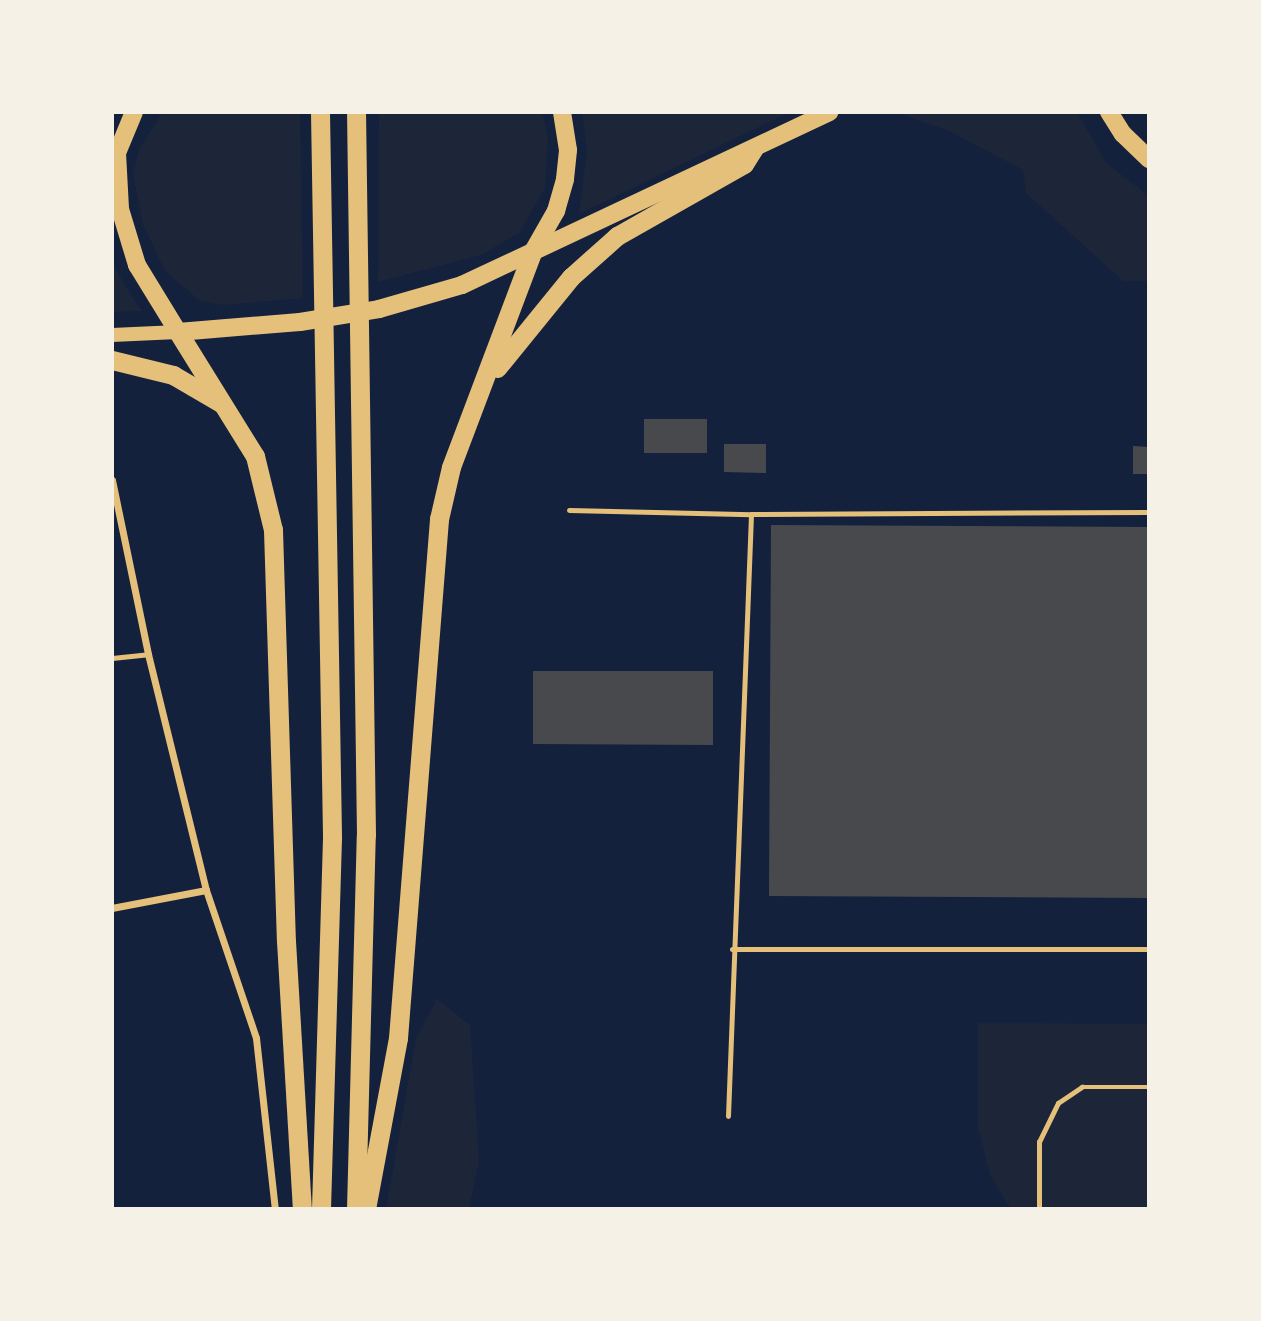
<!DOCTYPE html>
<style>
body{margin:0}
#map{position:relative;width:1261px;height:1321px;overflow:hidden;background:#14213d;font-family:"Exo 2",sans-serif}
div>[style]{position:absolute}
.green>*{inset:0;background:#1d2539}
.building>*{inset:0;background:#48494c}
.path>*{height:4.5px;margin:-2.25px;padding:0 2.25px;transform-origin:2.25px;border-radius:2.25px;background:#e5c07b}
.service>*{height:5px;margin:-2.5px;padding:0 2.5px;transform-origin:2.5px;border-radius:2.5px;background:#e5c07b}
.minor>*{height:7px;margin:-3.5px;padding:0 3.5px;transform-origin:3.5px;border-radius:3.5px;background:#e5c07b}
.secondary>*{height:14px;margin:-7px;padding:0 7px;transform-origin:7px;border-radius:7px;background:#e5c07b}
.primary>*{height:18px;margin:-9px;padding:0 9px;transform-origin:9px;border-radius:9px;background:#e5c07b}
.trunk>*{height:19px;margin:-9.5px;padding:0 9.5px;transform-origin:9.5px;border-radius:9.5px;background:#e5c07b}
span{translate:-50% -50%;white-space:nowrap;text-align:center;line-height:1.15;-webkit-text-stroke:6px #f6f1e7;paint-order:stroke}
.frame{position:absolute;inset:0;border:114px solid #f6f1e7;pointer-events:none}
</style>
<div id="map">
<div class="green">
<i style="clip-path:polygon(163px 112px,300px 112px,303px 298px,223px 305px,200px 301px,165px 271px,143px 224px,133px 174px,139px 149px)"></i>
<i style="clip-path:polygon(379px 112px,542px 112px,548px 136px,545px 188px,519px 233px,481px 255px,378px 282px)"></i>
<i style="clip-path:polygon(582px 112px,790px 112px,579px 214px,587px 149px)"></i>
<i style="clip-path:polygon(893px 112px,1077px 112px,1106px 163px,1149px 196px,1149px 281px,1123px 281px,1026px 193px,1023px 170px,947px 130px)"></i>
<i style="clip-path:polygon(112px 263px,134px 300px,142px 311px,112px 312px)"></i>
<i style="clip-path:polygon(437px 999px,470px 1025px,479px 1160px,469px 1209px,386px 1209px,416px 1039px)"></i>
<i style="clip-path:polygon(978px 1023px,1149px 1024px,1149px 1209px,1011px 1209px,990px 1175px,978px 1128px)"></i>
</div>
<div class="building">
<i style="clip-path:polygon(644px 419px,707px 419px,707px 453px,644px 453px)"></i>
<i style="clip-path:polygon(724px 444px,766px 444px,766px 473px,724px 472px)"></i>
<i style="clip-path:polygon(1133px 446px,1149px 447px,1149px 474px,1133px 474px)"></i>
<i style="clip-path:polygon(771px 525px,1149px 527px,1149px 898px,769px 896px)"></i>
<i style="clip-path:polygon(533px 671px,713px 671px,713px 745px,533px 744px)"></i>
</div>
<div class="path">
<i style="left:1039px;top:1209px;width:67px;rotate:-90deg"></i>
<i style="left:1039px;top:1142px;width:43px;rotate:-64deg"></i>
<i style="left:1058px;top:1103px;width:29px;rotate:-34deg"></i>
<i style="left:1082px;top:1087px;width:67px"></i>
</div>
<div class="service">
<i style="left:569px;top:510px;width:182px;rotate:1.3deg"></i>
<i style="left:751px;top:514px;width:398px;rotate:-0.3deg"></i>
<i style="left:112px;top:658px;width:36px;rotate:-6deg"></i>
<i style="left:732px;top:949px;width:417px"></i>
<i style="left:728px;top:1116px;width:602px;rotate:-87.81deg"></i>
</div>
<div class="minor">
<i style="left:112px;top:480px;width:178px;rotate:78.3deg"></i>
<i style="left:148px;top:654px;width:243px;rotate:76.2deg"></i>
<i style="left:206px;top:890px;width:96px;rotate:169.2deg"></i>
<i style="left:206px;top:890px;width:156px;rotate:71.3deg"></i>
<i style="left:256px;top:1038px;width:172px;rotate:83.7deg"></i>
</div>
<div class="secondary">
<i style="left:112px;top:335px;width:66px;rotate:-2.6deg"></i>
</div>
<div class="primary">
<i style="left:134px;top:112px;width:44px;rotate:112.5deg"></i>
<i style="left:117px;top:153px;width:56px;rotate:86.9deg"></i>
<i style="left:120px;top:209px;width:59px;rotate:73.1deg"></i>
<i style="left:137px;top:265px;width:79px;rotate:58.5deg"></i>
<i style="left:178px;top:332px;width:122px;rotate:-4.7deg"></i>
<i style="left:300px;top:322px;width:80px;rotate:-9.3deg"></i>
<i style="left:379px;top:309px;width:86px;rotate:-16.1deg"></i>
<i style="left:462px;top:285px;width:406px;rotate:-25.2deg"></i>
<i style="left:1109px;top:112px;width:26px;rotate:58deg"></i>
<i style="left:1123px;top:134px;width:36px;rotate:44deg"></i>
<i style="left:531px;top:255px;width:51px;rotate:-60.4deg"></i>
<i style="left:556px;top:211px;width:33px;rotate:-74deg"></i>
<i style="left:565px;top:179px;width:29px;rotate:-84deg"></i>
<i style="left:568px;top:150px;width:38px;rotate:-99deg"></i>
</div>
<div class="trunk">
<i style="left:320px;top:112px;width:726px;rotate:89.05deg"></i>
<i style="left:332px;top:838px;width:371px;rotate:91.7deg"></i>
<i style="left:178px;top:332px;width:146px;rotate:58.2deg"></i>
<i style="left:255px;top:456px;width:76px;rotate:76.3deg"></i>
<i style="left:273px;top:530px;width:411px;rotate:88.2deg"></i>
<i style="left:286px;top:941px;width:268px;rotate:86.6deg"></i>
<i style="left:112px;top:360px;width:63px;rotate:13.8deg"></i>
<i style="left:173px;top:375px;width:56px;rotate:30.3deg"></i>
<i style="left:497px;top:368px;width:117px;rotate:-50.9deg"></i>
<i style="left:571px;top:277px;width:62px;rotate:-41.7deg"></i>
<i style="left:617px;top:236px;width:146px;rotate:-29.6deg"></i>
<i style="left:744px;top:164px;width:19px;rotate:-58deg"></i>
<i style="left:356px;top:1209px;width:374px;rotate:-88.5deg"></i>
<i style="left:366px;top:835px;width:723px;rotate:-90.79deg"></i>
<i style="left:366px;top:1209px;width:174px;rotate:-79.4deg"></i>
<i style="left:398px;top:1038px;width:521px;rotate:-85.48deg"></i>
<i style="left:439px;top:519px;width:53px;rotate:-77deg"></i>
<i style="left:451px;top:467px;width:227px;rotate:-69.3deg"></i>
</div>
<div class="frame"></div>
</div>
